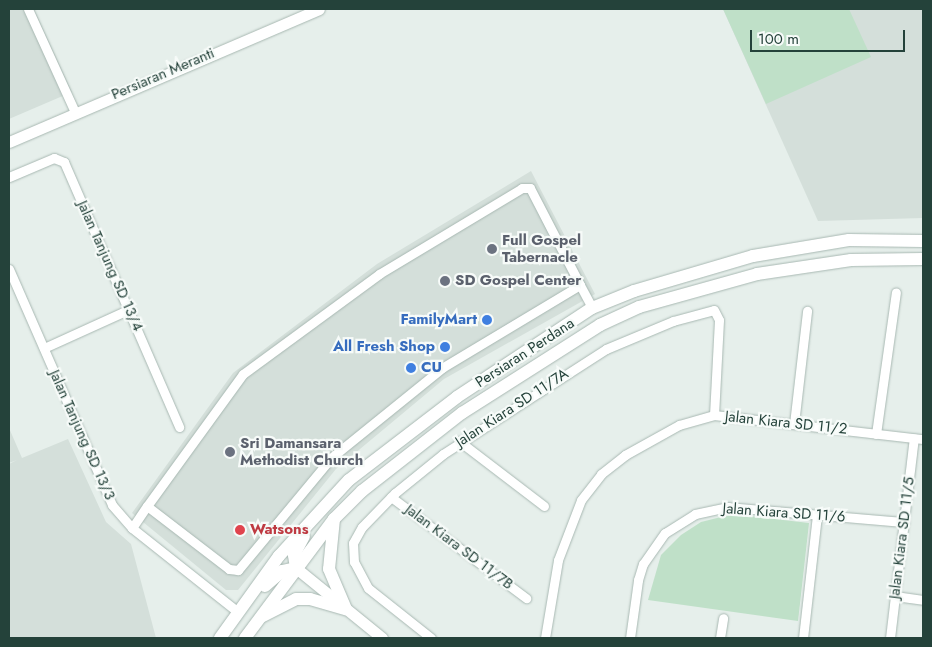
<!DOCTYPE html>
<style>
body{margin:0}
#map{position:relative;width:932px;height:647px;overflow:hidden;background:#e6efeb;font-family:Jost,sans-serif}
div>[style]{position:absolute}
.built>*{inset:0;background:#d4dfda}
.green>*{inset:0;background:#bfe0c8}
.roads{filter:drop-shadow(0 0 1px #a8b8b2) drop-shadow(0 0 1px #a8b8b2)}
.minor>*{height:9px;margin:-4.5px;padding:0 4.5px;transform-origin:4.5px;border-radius:4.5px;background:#fff}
.tertiary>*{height:11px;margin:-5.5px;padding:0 5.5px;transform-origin:5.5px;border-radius:5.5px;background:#fff}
.secondary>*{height:12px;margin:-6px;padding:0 6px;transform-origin:6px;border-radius:6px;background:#fff}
.dots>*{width:14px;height:14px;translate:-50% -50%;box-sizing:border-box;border:2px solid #f7fbf9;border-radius:50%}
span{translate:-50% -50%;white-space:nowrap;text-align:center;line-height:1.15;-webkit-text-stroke:4.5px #f7fbf9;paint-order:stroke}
.street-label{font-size:15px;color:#24423a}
.worship-label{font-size:15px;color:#5b616d;font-weight:700}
.left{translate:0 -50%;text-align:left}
.shop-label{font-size:15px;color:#366cbe;font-weight:700}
.right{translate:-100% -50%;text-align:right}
.health-label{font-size:15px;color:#be3a42;font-weight:700}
.frame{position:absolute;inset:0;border:10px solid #24423a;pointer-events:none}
.scale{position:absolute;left:750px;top:30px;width:155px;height:22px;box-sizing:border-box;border:2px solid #24423a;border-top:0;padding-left:6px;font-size:15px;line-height:18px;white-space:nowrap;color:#24423a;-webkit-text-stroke:4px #f7fbf9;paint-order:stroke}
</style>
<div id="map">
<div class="built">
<i style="clip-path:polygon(9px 9px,34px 9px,72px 92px,9px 119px)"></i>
<i style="clip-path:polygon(723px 9px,923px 9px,923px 218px,818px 221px)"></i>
<i style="clip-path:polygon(531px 171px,595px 294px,444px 379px,336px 469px,238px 590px,226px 590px,132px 513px,233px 373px,377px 264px)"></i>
<i style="clip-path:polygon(9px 428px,22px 458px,68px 439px,106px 522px,131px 544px,156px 638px,9px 638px,9px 464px,17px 460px,9px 463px)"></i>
</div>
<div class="green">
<i style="clip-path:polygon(723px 9px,849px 9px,871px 57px,766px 104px)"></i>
<i style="clip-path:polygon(733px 514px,809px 523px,798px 621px,648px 600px,661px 555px,681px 535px,701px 522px)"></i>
</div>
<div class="roads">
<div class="minor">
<i style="left:28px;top:9px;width:113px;rotate:65.5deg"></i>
<i style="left:9px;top:177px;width:49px;rotate:-22.9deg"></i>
<i style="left:54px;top:158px;width:11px;rotate:22deg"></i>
<i style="left:64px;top:162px;width:289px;rotate:66.5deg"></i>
<i style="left:9px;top:269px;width:257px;rotate:66.4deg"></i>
<i style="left:112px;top:505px;width:30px;rotate:49deg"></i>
<i style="left:132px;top:528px;width:135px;rotate:38.4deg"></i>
<i style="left:580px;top:285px;width:26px;rotate:62deg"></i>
<i style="left:44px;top:348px;width:94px;rotate:-24.4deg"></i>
<i style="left:794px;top:424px;width:114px;rotate:-83.4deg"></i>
<i style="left:876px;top:434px;width:143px;rotate:-82deg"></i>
<i style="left:459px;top:441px;width:107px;rotate:37.4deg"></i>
<i style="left:391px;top:497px;width:169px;rotate:36.8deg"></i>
<i style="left:132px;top:528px;width:27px;rotate:-56deg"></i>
<i style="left:147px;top:506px;width:163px;rotate:-54deg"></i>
<i style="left:243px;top:374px;width:169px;rotate:-36.3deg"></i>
<i style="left:379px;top:274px;width:167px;rotate:-31deg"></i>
<i style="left:522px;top:188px;width:8px"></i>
<i style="left:530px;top:188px;width:109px;rotate:62.7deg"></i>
<i style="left:580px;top:285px;width:161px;rotate:149deg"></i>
<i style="left:442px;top:368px;width:143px;rotate:141deg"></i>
<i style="left:331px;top:458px;width:146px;rotate:129.7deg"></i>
<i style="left:238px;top:570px;width:9px;rotate:-174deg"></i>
<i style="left:229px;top:569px;width:103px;rotate:-142.5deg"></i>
<i style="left:895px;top:596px;width:28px;rotate:8deg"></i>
<i style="left:431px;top:638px;width:80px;rotate:-141.6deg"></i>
<i style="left:368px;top:588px;width:30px;rotate:-118deg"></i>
<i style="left:354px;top:562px;width:19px;rotate:-93deg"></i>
<i style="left:353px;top:543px;width:18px;rotate:-61deg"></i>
<i style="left:362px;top:527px;width:47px;rotate:-45.9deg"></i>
<i style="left:395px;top:493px;width:62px;rotate:-39.1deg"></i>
<i style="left:443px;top:454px;width:194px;rotate:-32.8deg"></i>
<i style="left:606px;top:349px;width:73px;rotate:-22.7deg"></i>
<i style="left:673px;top:321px;width:42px;rotate:-15deg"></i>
<i style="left:714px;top:310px;width:11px;rotate:63deg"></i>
<i style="left:719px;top:320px;width:95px;rotate:93deg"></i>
<i style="left:545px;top:638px;width:79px;rotate:-80.5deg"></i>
<i style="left:558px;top:560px;width:64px;rotate:-69deg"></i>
<i style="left:581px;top:500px;width:33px;rotate:-52deg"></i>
<i style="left:601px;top:474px;width:31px;rotate:-38deg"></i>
<i style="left:625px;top:455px;width:62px;rotate:-29.1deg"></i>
<i style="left:679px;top:425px;width:36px;rotate:-16deg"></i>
<i style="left:714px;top:415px;width:210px;rotate:6.6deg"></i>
<i style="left:630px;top:638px;width:59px;rotate:-82.1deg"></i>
<i style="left:638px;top:580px;width:17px;rotate:-73deg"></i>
<i style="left:643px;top:564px;width:38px;rotate:-55deg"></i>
<i style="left:665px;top:533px;width:36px;rotate:-32deg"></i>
<i style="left:695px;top:514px;width:34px;rotate:-12deg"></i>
<i style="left:728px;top:507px;width:177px;rotate:4.9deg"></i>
<i style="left:720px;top:638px;width:20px;rotate:-81deg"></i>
<i style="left:803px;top:638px;width:123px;rotate:-83.5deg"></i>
<i style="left:890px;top:638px;width:201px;rotate:-83.2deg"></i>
</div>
<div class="tertiary">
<i style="left:9px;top:142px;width:337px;rotate:-23.2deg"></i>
<i style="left:296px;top:568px;width:111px;rotate:39.1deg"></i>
</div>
<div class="secondary">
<i style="left:334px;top:519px;width:50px;rotate:95.7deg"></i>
<i style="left:329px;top:569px;width:43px;rotate:67deg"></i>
<i style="left:296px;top:568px;width:13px;rotate:-99deg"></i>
<i style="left:294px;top:555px;width:21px;rotate:-62deg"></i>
<i style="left:265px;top:586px;width:23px;rotate:-41deg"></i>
<i style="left:282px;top:571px;width:14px;rotate:-12deg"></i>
<i style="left:263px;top:616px;width:37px;rotate:-27deg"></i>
<i style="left:296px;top:599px;width:14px"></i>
<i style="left:310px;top:599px;width:37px;rotate:16deg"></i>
<i style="left:220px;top:638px;width:101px;rotate:-54.3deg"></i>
<i style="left:279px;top:556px;width:103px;rotate:-47.4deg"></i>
<i style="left:349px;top:480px;width:136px;rotate:-37.5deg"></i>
<i style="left:457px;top:397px;width:162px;rotate:-33.4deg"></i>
<i style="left:592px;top:308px;width:45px;rotate:-22deg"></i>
<i style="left:634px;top:291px;width:124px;rotate:-16.4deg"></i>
<i style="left:753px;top:256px;width:97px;rotate:-9.5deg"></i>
<i style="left:849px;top:240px;width:74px;rotate:0.8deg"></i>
<i style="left:245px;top:638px;width:149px;rotate:-53.2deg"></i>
<i style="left:334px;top:519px;width:40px;rotate:-45deg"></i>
<i style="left:362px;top:491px;width:127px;rotate:-38deg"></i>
<i style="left:462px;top:413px;width:164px;rotate:-32.5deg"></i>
<i style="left:600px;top:325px;width:43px;rotate:-24.8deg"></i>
<i style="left:639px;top:307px;width:123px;rotate:-15.6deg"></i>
<i style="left:757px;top:274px;width:95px;rotate:-8.5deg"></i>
<i style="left:851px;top:260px;width:72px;rotate:-0.8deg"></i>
</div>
</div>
<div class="dots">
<i style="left:492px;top:249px;background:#6b7280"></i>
<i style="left:445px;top:281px;background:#6b7280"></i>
<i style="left:487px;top:320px;background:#3f7fe0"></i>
<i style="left:445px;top:347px;background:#3f7fe0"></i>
<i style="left:411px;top:368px;background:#3f7fe0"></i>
<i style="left:230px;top:452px;background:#6b7280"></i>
<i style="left:240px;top:530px;background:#e0444e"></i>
</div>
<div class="street-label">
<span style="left:163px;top:74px;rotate:-23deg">Persiaran Meranti</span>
<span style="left:110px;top:266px;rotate:66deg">Jalan Tanjung SD 13/4</span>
<span style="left:525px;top:353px;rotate:-33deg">Persiaran Perdana</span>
<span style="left:512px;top:408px;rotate:-33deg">Jalan Kiara SD 11/7A</span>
<span style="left:786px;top:423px;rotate:6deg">Jalan Kiara SD 11/2</span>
<span style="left:82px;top:435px;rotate:66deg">Jalan Tanjung SD 13/3</span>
<span style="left:784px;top:513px;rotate:4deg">Jalan Kiara SD 11/6</span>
<span style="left:902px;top:538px;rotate:-83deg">Jalan Kiara SD 11/5</span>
<span style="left:459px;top:547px;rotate:37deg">Jalan Kiara SD 11/7B</span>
</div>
<div class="worship-label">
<span class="left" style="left:502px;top:249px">Full Gospel<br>Tabernacle</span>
<span class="left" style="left:455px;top:281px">SD Gospel Center</span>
<span class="left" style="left:240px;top:452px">Sri Damansara<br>Methodist Church</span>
</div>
<div class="shop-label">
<span class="right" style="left:477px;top:320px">FamilyMart</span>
<span class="right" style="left:435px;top:347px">All Fresh Shop</span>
<span class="left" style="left:421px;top:368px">CU</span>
</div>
<div class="health-label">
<span class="left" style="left:250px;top:530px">Watsons</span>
</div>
<div class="frame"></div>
<div class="scale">100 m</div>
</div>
